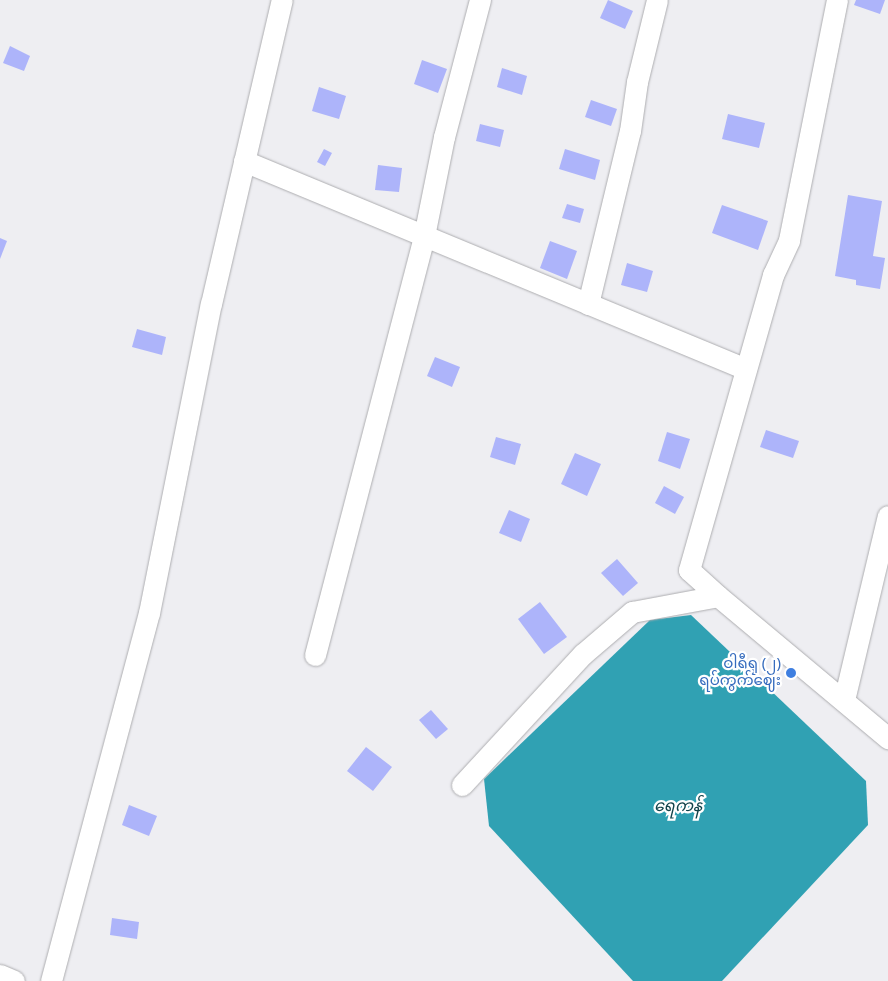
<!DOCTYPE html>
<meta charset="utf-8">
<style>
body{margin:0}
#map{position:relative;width:888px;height:981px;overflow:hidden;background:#eeeef2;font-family:Georgia,"Noto Sans Myanmar",serif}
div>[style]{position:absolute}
.water>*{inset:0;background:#30a1b3}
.building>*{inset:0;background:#adb4fa}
.roads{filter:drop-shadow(0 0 1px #adadb0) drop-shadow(0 0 1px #adadb0)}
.minor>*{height:21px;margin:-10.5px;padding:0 10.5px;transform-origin:10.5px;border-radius:10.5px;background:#fff}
.dots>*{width:14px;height:14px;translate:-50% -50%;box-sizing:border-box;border:2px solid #fff;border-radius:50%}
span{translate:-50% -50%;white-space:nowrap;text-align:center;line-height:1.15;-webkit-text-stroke:4.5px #fff;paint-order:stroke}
.shop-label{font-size:15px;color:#366cbe}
.right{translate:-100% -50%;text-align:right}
.water-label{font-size:16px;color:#12434b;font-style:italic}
</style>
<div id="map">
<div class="water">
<i style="clip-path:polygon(691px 615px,866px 781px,868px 825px,722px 981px,633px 981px,489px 826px,484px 779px,650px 620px)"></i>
</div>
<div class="building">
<i style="clip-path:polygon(608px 0,633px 11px,625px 29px,600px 18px)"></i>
<i style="clip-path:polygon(856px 0,885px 0,880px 14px,854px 5px)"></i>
<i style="clip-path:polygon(10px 46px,30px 56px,24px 71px,3px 63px)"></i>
<i style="clip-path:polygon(422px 60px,447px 69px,438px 93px,414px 84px)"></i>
<i style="clip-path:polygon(502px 68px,527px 76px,522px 95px,497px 87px)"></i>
<i style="clip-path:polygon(319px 87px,346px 96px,339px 119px,312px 111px)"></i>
<i style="clip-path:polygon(591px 100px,617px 109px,611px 126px,585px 117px)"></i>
<i style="clip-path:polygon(728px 114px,765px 123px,759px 148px,722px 139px)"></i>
<i style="clip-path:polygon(480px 124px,504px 130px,500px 147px,476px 141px)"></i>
<i style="clip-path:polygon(324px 149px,332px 153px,325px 166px,317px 162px)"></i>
<i style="clip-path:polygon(565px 149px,600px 160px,595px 180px,559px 169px)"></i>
<i style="clip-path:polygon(378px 165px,402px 168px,399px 192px,375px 190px)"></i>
<i style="clip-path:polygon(848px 195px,882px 201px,873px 256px,885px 258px,880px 289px,856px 285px,856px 280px,835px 276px)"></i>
<i style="clip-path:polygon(567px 204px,584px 209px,580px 223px,562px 218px)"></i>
<i style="clip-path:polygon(722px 205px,768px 221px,758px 250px,712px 233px)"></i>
<i style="clip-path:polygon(0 238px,7px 241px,0 259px)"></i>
<i style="clip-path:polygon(550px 241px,577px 251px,567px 279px,540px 268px)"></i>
<i style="clip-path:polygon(627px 263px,653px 271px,647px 292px,621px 285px)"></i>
<i style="clip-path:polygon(137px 329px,166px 337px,162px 355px,132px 347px)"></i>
<i style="clip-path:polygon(435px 357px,460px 367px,452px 387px,427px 376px)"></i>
<i style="clip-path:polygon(766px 430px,799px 441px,793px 458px,760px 447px)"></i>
<i style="clip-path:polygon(667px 432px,690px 439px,680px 469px,658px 461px)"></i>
<i style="clip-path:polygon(496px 437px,521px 444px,515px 465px,490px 457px)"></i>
<i style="clip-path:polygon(575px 453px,601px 464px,587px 496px,561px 484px)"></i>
<i style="clip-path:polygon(664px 486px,684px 497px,675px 514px,655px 503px)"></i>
<i style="clip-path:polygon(509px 510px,530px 519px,521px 542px,499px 533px)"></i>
<i style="clip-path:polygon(617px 559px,638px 583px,623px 596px,601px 573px)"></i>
<i style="clip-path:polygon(540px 602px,567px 637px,544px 654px,518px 619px)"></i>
<i style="clip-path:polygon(431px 710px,448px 729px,436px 739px,419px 720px)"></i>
<i style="clip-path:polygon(366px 747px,392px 767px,373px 791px,347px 771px)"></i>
<i style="clip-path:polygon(129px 805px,157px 816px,149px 836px,122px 825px)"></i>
<i style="clip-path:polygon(112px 918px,139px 922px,137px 939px,110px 935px)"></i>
</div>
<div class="roads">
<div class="minor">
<i style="left:244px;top:161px;width:543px;rotate:22.51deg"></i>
<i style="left:588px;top:304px;width:178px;rotate:-76.4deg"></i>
<i style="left:630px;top:131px;width:49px;rotate:-81.9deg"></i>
<i style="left:637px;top:82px;width:84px;rotate:-76.3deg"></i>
<i style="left:718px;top:596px;width:39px;rotate:-138deg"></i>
<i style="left:689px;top:570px;width:307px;rotate:-74.1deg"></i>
<i style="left:773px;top:275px;width:38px;rotate:-65deg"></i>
<i style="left:789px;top:240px;width:245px;rotate:-78.7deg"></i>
<i style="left:315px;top:655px;width:433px;rotate:-75.4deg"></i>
<i style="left:424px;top:236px;width:101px;rotate:-78.6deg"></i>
<i style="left:444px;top:137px;width:142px;rotate:-75.3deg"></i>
<i style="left:844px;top:700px;width:189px;rotate:-76.6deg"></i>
<i style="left:462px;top:785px;width:178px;rotate:-47.3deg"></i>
<i style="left:583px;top:654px;width:65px;rotate:-40.6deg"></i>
<i style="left:632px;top:612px;width:87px;rotate:-10.5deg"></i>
<i style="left:718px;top:596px;width:222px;rotate:39.9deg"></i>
<i style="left:0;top:975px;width:15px;rotate:23deg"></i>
<i style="left:51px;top:981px;width:381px;rotate:-75.1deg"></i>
<i style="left:149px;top:613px;width:315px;rotate:-78.7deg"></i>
<i style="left:211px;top:304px;width:312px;rotate:-76.9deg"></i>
</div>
</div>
<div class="dots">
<i style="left:791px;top:673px;background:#3f7fe0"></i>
</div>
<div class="shop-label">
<span class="right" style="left:781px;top:673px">ဝါရီရူ (၂)<br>ရပ်ကွက်ဈေး</span>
</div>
<div class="water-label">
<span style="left:678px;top:808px">ရေကန်</span>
</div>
</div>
